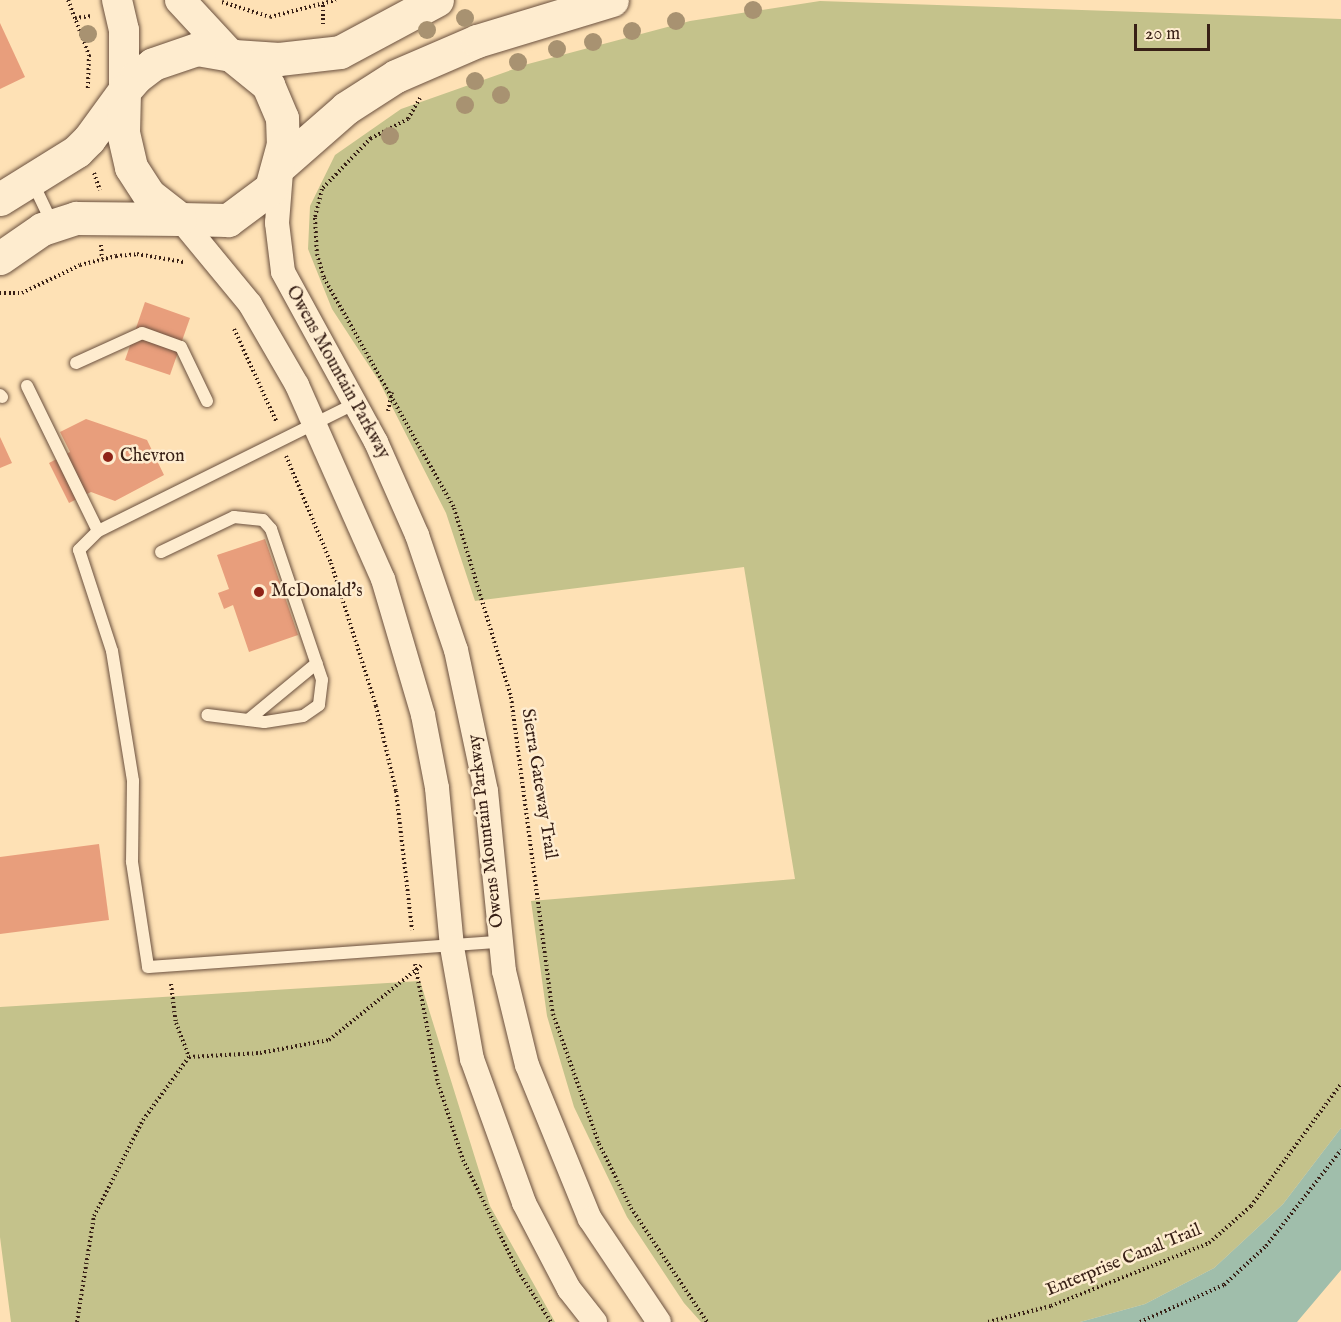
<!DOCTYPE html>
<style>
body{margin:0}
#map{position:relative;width:1341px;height:1322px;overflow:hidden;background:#fee1b5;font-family:"IM FELL English",serif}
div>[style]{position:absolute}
.green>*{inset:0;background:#c4c28b}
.water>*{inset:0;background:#a0beab}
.building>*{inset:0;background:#e89e7c}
.path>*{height:4px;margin-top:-2px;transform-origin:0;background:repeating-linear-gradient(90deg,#382016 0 1.5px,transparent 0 4.5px)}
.roads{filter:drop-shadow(0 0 2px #6a503e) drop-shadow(0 0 2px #6a503e)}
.service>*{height:12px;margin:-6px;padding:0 6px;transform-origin:6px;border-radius:6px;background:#feeccf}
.minor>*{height:24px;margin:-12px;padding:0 12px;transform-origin:12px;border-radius:12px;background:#feeccf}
.tertiary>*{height:30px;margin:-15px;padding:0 15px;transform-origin:15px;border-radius:15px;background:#feeccf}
.secondary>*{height:33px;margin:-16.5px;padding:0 16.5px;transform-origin:16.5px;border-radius:16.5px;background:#feeccf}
.trees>*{width:18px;height:18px;margin:-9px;border-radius:50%;background:#a89271}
.dots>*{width:16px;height:16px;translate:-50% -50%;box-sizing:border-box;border:3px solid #feeccf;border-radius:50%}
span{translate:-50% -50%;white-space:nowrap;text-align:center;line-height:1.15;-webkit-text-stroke:5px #feeccf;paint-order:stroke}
.street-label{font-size:18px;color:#382016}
.poi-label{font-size:18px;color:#382016}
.left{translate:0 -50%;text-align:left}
.scale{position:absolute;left:1134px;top:24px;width:76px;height:27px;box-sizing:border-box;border:3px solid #382016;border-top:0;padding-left:8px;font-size:18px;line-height:21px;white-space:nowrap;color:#382016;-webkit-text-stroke:4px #feeccf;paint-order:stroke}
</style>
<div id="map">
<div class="green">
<i style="clip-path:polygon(820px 1px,1341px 19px,1341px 1128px,1283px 1204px,1214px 1268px,1145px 1304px,1080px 1322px,701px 1322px,684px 1303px,627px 1217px,574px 1107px,547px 1016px,531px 901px,795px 879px,744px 567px,475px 601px,446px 513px,379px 381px,332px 309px,308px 249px,310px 206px,335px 155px,401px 109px,528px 64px,690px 21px)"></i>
<i style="clip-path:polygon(420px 981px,490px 1206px,555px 1322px,11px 1322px,0 1237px,0 1007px)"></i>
</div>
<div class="water">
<i style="clip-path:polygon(1341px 1128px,1341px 1270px,1297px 1322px,1080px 1322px,1145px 1304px,1214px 1268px,1283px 1204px)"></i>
</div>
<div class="building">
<i style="clip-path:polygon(0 23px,25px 77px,0 89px)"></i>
<i style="clip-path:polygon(145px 302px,190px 318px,170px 375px,125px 360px)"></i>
<i style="clip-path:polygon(86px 419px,147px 440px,164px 475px,115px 501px,91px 492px,69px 503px,49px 463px,70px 452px,60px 432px)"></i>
<i style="clip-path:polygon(0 437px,12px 463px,0 468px)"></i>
<i style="clip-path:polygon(265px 539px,298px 635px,249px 652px,233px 605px,224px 609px,218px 593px,229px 589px,217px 555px)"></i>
<i style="clip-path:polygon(99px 844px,109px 920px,0 934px,0 857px)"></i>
</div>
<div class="path">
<i style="left:68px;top:0;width:59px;rotate:69.1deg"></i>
<i style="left:89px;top:55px;width:33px;rotate:92deg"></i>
<i style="left:222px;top:2px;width:50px;rotate:17.4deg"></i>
<i style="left:270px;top:17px;width:68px;rotate:-14.4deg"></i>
<i style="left:323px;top:5px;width:22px;rotate:90deg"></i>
<i style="left:75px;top:18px;width:17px;rotate:-7deg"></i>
<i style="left:420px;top:98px;width:24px;rotate:120deg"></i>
<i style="left:408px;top:119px;width:42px;rotate:152.8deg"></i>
<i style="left:371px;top:138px;width:71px;rotate:133.9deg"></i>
<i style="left:322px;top:189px;width:30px;rotate:104deg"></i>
<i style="left:315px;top:218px;width:36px;rotate:87deg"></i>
<i style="left:317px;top:254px;width:25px;rotate:74deg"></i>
<i style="left:324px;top:278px;width:264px;rotate:60.5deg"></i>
<i style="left:454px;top:508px;width:197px;rotate:73.2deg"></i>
<i style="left:511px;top:697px;width:320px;rotate:82.5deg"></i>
<i style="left:553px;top:1014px;width:138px;rotate:70.5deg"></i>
<i style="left:599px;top:1144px;width:72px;rotate:63.4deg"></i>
<i style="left:631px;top:1208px;width:137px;rotate:56.3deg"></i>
<i style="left:94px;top:173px;width:18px;rotate:71deg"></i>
<i style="left:101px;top:245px;width:14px;rotate:86deg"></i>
<i style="left:0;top:293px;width:22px"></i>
<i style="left:22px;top:293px;width:64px;rotate:-25.8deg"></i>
<i style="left:80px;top:265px;width:37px;rotate:-14deg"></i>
<i style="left:116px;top:256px;width:21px;rotate:-5deg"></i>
<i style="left:137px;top:254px;width:47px;rotate:9.9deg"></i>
<i style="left:234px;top:329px;width:103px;rotate:65.4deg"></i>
<i style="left:388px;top:411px;width:19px;rotate:-78deg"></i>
<i style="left:286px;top:456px;width:116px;rotate:67.2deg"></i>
<i style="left:331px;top:563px;width:150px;rotate:72.5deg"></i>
<i style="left:376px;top:706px;width:87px;rotate:76.8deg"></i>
<i style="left:396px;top:791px;width:140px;rotate:83.4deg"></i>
<i style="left:415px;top:964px;width:121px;rotate:79.1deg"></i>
<i style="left:438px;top:1083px;width:81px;rotate:72deg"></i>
<i style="left:463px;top:1160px;width:124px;rotate:63.6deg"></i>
<i style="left:518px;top:1271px;width:61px;rotate:57.1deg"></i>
<i style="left:171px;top:984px;width:39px;rotate:83deg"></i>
<i style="left:176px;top:1023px;width:36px;rotate:69deg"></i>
<i style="left:189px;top:1057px;width:71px;rotate:-3.2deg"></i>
<i style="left:260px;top:1053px;width:70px;rotate:-10.7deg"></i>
<i style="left:329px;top:1040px;width:119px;rotate:-38.9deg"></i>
<i style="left:77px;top:1322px;width:107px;rotate:-80.9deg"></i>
<i style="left:94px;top:1216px;width:108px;rotate:-63deg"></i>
<i style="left:143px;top:1120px;width:78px;rotate:-53.9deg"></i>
<i style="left:988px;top:1322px;width:65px;rotate:-14.3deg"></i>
<i style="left:1051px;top:1306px;width:170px;rotate:-21.7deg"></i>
<i style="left:1209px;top:1243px;width:56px;rotate:-41.4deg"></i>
<i style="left:1251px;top:1206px;width:152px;rotate:-53.6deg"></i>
<i style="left:1140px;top:1322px;width:92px;rotate:-23.8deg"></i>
<i style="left:1224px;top:1285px;width:57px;rotate:-42.9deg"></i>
<i style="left:1266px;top:1246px;width:122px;rotate:-52deg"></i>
</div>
<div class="roads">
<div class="service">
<i style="left:32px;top:181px;width:49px;rotate:64.5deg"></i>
<i style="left:76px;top:363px;width:72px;rotate:-24.4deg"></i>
<i style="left:142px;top:333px;width:41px;rotate:19.7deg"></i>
<i style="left:181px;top:347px;width:60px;rotate:64.3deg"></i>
<i style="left:27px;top:386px;width:161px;rotate:63.9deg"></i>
<i style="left:0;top:395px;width:3px;rotate:45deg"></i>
<i style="left:356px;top:403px;width:288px;rotate:153.6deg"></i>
<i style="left:98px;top:531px;width:27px;rotate:135deg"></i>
<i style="left:79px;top:550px;width:106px;rotate:71.9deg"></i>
<i style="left:112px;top:651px;width:132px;rotate:80.8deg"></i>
<i style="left:133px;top:781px;width:81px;rotate:90.7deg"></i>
<i style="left:132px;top:862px;width:106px;rotate:81.3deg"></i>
<i style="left:148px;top:967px;width:353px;rotate:-4.1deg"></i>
<i style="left:161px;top:552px;width:81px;rotate:-25.6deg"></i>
<i style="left:234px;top:517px;width:29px;rotate:6deg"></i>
<i style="left:263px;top:520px;width:12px;rotate:48deg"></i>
<i style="left:271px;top:529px;width:159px;rotate:71.3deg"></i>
<i style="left:322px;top:680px;width:25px;rotate:97deg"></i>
<i style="left:319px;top:705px;width:19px;rotate:145deg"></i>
<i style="left:303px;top:716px;width:39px;rotate:171deg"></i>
<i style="left:264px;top:722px;width:57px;rotate:-173deg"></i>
<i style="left:248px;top:720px;width:89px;rotate:-39.6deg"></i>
</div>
<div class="minor">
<i style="left:281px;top:172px;width:51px;rotate:94.5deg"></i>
<i style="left:277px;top:223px;width:49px;rotate:83deg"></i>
<i style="left:283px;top:272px;width:194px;rotate:61.3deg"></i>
<i style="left:376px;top:442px;width:102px;rotate:66.2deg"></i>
<i style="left:417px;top:535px;width:121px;rotate:71.3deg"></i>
<i style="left:456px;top:650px;width:144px;rotate:78deg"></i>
<i style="left:486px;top:791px;width:181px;rotate:84.3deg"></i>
<i style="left:504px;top:971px;width:97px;rotate:76.3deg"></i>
<i style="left:527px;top:1065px;width:166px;rotate:67.8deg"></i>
<i style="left:590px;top:1219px;width:124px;rotate:56.2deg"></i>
<i style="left:180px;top:219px;width:110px;rotate:50.5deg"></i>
<i style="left:250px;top:304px;width:94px;rotate:59.9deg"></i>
<i style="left:297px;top:385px;width:212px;rotate:66.1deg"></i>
<i style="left:383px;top:579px;width:142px;rotate:73.6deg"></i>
<i style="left:423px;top:715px;width:74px;rotate:79.1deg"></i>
<i style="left:437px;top:788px;width:160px;rotate:84.6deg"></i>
<i style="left:452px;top:947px;width:114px;rotate:79.9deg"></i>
<i style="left:472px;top:1059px;width:153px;rotate:70.1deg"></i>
<i style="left:524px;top:1203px;width:97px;rotate:62.4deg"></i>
<i style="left:569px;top:1289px;width:42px;rotate:51.8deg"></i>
</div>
<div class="tertiary">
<i style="left:117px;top:0;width:31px;rotate:77deg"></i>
<i style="left:124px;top:30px;width:61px;rotate:90deg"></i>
<i style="left:180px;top:0;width:75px;rotate:47.2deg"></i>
</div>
<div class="secondary">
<i style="left:234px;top:56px;width:45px;rotate:3.8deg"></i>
<i style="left:279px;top:59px;width:61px;rotate:-6.5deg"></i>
<i style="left:340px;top:52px;width:110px;rotate:-28.2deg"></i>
<i style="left:281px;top:165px;width:86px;rotate:-41.2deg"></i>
<i style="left:346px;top:108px;width:59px;rotate:-32.6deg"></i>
<i style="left:396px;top:76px;width:88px;rotate:-23.4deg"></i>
<i style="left:477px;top:41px;width:141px;rotate:-16.9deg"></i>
<i style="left:0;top:199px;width:91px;rotate:-31.9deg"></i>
<i style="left:77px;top:151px;width:17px;rotate:-45deg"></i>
<i style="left:89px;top:139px;width:59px;rotate:-53.9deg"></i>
<i style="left:124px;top:91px;width:18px;rotate:-49deg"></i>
<i style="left:136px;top:77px;width:21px;rotate:-37deg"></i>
<i style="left:153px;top:64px;width:46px;rotate:-18.8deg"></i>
<i style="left:197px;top:49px;width:35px;rotate:10deg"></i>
<i style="left:231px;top:55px;width:48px;rotate:39deg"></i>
<i style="left:268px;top:85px;width:36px;rotate:67deg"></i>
<i style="left:282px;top:118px;width:26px;rotate:88deg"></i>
<i style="left:283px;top:144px;width:46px;rotate:105.3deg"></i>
<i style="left:271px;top:188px;width:54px;rotate:143.3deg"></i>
<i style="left:228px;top:220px;width:48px;rotate:-178.8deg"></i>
<i style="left:180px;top:219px;width:39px;rotate:-142deg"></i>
<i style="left:149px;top:195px;width:33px;rotate:-123deg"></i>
<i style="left:131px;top:167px;width:35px;rotate:-103deg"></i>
<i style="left:123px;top:133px;width:42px;rotate:-88.6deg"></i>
<i style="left:0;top:258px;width:51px;rotate:-34.6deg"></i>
<i style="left:42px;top:229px;width:36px;rotate:-18deg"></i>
<i style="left:76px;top:218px;width:104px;rotate:0.6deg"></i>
</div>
</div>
<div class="trees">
<i style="left:753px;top:10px"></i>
<i style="left:465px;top:18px"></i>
<i style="left:676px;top:21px"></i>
<i style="left:427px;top:30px"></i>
<i style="left:632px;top:31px"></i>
<i style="left:88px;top:34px"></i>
<i style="left:593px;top:42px"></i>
<i style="left:557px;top:49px"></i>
<i style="left:518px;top:62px"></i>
<i style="left:475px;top:81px"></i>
<i style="left:501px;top:95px"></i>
<i style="left:465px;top:105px"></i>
<i style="left:390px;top:136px"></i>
</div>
<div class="dots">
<i style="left:108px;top:457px;background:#8f2418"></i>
<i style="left:259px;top:592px;background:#8f2418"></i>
</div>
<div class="street-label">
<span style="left:337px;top:373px;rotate:61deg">Owens Mountain Parkway</span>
<span style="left:538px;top:784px;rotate:81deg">Sierra Gateway Trail</span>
<span style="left:487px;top:831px;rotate:-97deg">Owens Mountain Parkway</span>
<span style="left:1124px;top:1261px;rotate:-22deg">Enterprise Canal Trail</span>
</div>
<div class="poi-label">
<span class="left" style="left:120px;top:457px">Chevron</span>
<span class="left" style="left:271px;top:592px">McDonald's</span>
</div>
<div class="scale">20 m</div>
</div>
